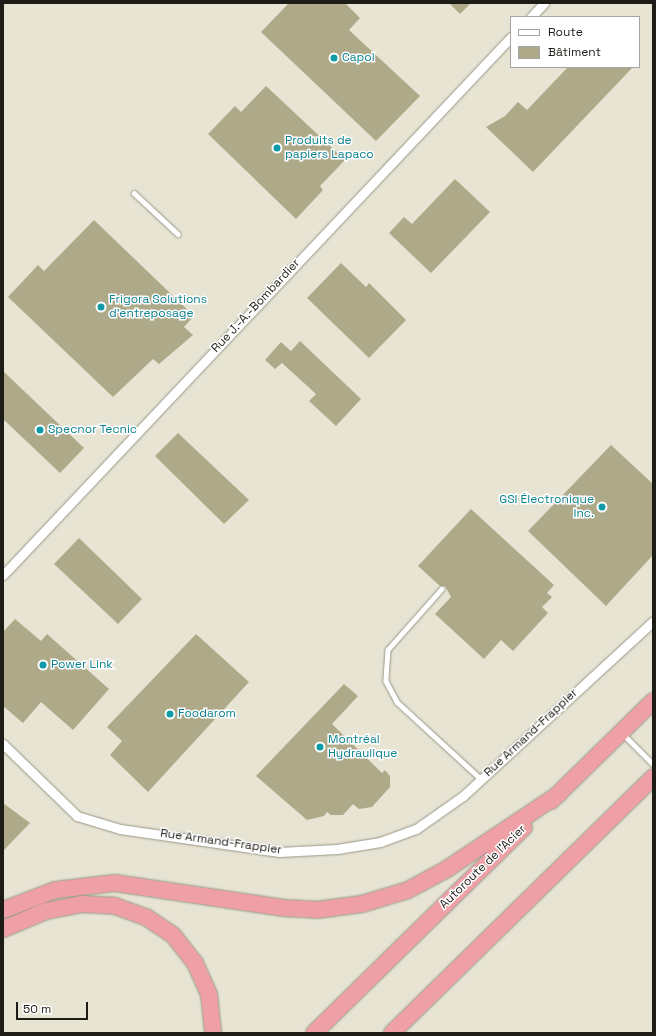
<!DOCTYPE html>
<meta charset="utf-8">
<style>
body{margin:0}
#map{position:relative;width:656px;height:1036px;overflow:hidden;background:#e7e4d4;font-family:"Space Grotesk",sans-serif}
div>[style]{position:absolute}
.building>*{inset:0;background:#aea988}
.roads{filter:drop-shadow(0 0 1px #9a9788) drop-shadow(0 0 1px #9a9788)}
.service>*{height:4.5px;margin:-2.25px;padding:0 2.25px;transform-origin:2.25px;border-radius:2.25px;background:#fff}
.minor>*{height:9px;margin:-4.5px;padding:0 4.5px;transform-origin:4.5px;border-radius:4.5px;background:#fff}
.motorway>*{height:16px;margin:-8px;padding:0 8px;transform-origin:8px;border-radius:8px;background:#efa0a7}
.dots>*{width:11px;height:11px;translate:-50% -50%;box-sizing:border-box;border:2px solid #fff;border-radius:50%}
span{translate:-50% -50%;white-space:nowrap;text-align:center;line-height:1.15;-webkit-text-stroke:3px #fff;paint-order:stroke}
.culture-label{font-size:12px;color:#0d838f}
.left{translate:0 -50%;text-align:left}
.right{translate:-100% -50%;text-align:right}
.street-label{font-size:12px;color:#1d1c16}
.frame{position:absolute;inset:0;border:4px solid #1d1c16;pointer-events:none}
.legend{position:absolute;left:510px;top:16px;width:130px;height:52px;box-sizing:border-box;background:#fff;border:1px solid #a5a4a2;margin:0;padding:5px 7px;list-style:none;font-size:12px;color:#1d1c16}
.legend li{display:flex;align-items:center;gap:8px;height:20px}
.legend b{width:20px;border:1px solid #a5a4a2}
.scale{position:absolute;left:16px;top:1002px;width:72px;height:18px;box-sizing:border-box;border:2px solid #1d1c16;border-top:0;padding-left:5px;font-size:12px;line-height:14px;white-space:nowrap;color:#1d1c16;-webkit-text-stroke:3px #fff;paint-order:stroke}
</style>
<div id="map">
<div class="building">
<i style="clip-path:polygon(289px 3px,345px 3px,360px 18px,349px 30px,420px 96px,376px 141px,261px 32px)"></i>
<i style="clip-path:polygon(449px 3px,471px 3px,460px 14px)"></i>
<i style="clip-path:polygon(568px 67px,633px 67px,533px 172px,486px 127px,505px 116px,518px 102px,527px 110px)"></i>
<i style="clip-path:polygon(266px 86px,345px 160px,320px 186px,323px 190px,296px 219px,208px 134px,235px 106px,241px 112px)"></i>
<i style="clip-path:polygon(455px 179px,490px 212px,431px 273px,389px 233px,404px 217px,412px 224px)"></i>
<i style="clip-path:polygon(94px 220px,194px 316px,184px 327px,193px 335px,159px 364px,153px 359px,113px 397px,8px 297px,38px 265px,44px 271px)"></i>
<i style="clip-path:polygon(341px 263px,366px 287px,369px 283px,406px 320px,369px 358px,307px 298px)"></i>
<i style="clip-path:polygon(300px 341px,361px 399px,336px 426px,309px 401px,316px 394px,282px 363px,275px 369px,265px 360px,281px 342px,291px 351px)"></i>
<i style="clip-path:polygon(3px 371px,84px 448px,60px 473px,3px 419px)"></i>
<i style="clip-path:polygon(178px 433px,249px 500px,224px 524px,155px 456px)"></i>
<i style="clip-path:polygon(611px 445px,653px 484px,653px 555px,606px 606px,528px 531px)"></i>
<i style="clip-path:polygon(471px 509px,554px 585px,547px 593px,552px 597px,542px 607px,548px 613px,513px 651px,501px 640px,484px 659px,435px 614px,451px 597px,445px 586px,440px 586px,418px 566px)"></i>
<i style="clip-path:polygon(79px 538px,142px 599px,118px 624px,54px 564px)"></i>
<i style="clip-path:polygon(15px 619px,41px 641px,47px 634px,109px 689px,73px 730px,41px 702px,23px 723px,3px 706px,3px 632px)"></i>
<i style="clip-path:polygon(196px 634px,249px 682px,148px 792px,110px 755px,122px 741px,107px 727px)"></i>
<i style="clip-path:polygon(344px 684px,358px 696px,332px 724px,382px 773px,385px 770px,390px 776px,390px 787px,372px 807px,359px 809px,353px 804px,343px 815px,331px 815px,327px 812px,324px 816px,307px 820px,256px 776px)"></i>
<i style="clip-path:polygon(3px 803px,30px 823px,3px 851px)"></i>
</div>
<div class="roads">
<div class="service">
<i style="left:134px;top:193px;width:60px;rotate:43deg"></i>
<i style="left:442px;top:589px;width:81px;rotate:131.5deg"></i>
<i style="left:388px;top:650px;width:31px;rotate:94deg"></i>
<i style="left:386px;top:681px;width:24px;rotate:62deg"></i>
<i style="left:397px;top:702px;width:114px;rotate:42.5deg"></i>
<i style="left:623px;top:734px;width:42px;rotate:45deg"></i>
</div>
<div class="minor">
<i style="left:531px;top:17px;width:19px;rotate:-47deg"></i>
<i style="left:3px;top:575px;width:740px;rotate:-46.64deg"></i>
<i style="left:3px;top:744px;width:103px;rotate:44.2deg"></i>
<i style="left:77px;top:816px;width:45px;rotate:16.8deg"></i>
<i style="left:120px;top:829px;width:161px;rotate:8.2deg"></i>
<i style="left:279px;top:852px;width:58px;rotate:-3deg"></i>
<i style="left:337px;top:849px;width:44px;rotate:-9.2deg"></i>
<i style="left:380px;top:842px;width:38px;rotate:-20deg"></i>
<i style="left:416px;top:829px;width:57px;rotate:-35.1deg"></i>
<i style="left:463px;top:796px;width:258px;rotate:-42.6deg"></i>
</div>
<div class="motorway">
<i style="left:551px;top:801px;width:143px;rotate:-44.4deg"></i>
<i style="left:3px;top:910px;width:56px;rotate:-21deg"></i>
<i style="left:55px;top:890px;width:60px;rotate:-6.7deg"></i>
<i style="left:115px;top:883px;width:171px;rotate:8.4deg"></i>
<i style="left:284px;top:908px;width:33px;rotate:3deg"></i>
<i style="left:317px;top:910px;width:45px;rotate:-7.6deg"></i>
<i style="left:362px;top:904px;width:48px;rotate:-16.9deg"></i>
<i style="left:408px;top:890px;width:44px;rotate:-28.3deg"></i>
<i style="left:447px;top:869px;width:135px;rotate:-33.8deg"></i>
<i style="left:3px;top:929px;width:47px;rotate:-22.7deg"></i>
<i style="left:46px;top:911px;width:36px;rotate:-11deg"></i>
<i style="left:81px;top:904px;width:34px;rotate:3deg"></i>
<i style="left:115px;top:906px;width:33px;rotate:20deg"></i>
<i style="left:146px;top:917px;width:32px;rotate:34deg"></i>
<i style="left:173px;top:935px;width:36px;rotate:52deg"></i>
<i style="left:195px;top:963px;width:34px;rotate:66deg"></i>
<i style="left:209px;top:994px;width:39px;rotate:84deg"></i>
<i style="left:314px;top:1033px;width:294px;rotate:-44.4deg"></i>
<i style="left:392px;top:1033px;width:366px;rotate:-44.4deg"></i>
</div>
</div>
<div class="dots">
<i style="left:334px;top:58px;background:#0f9aa8"></i>
<i style="left:277px;top:148px;background:#0f9aa8"></i>
<i style="left:101px;top:307px;background:#0f9aa8"></i>
<i style="left:40px;top:430px;background:#0f9aa8"></i>
<i style="left:602px;top:507px;background:#0f9aa8"></i>
<i style="left:43px;top:665px;background:#0f9aa8"></i>
<i style="left:170px;top:714px;background:#0f9aa8"></i>
<i style="left:320px;top:747px;background:#0f9aa8"></i>
</div>
<div class="culture-label">
<span class="left" style="left:342px;top:58px">Capol</span>
<span class="left" style="left:285px;top:148px">Produits de<br>papiers Lapaco</span>
<span class="left" style="left:109px;top:307px">Frigora Solutions<br>d'entreposage</span>
<span class="left" style="left:48px;top:430px">Specnor Tecnic</span>
<span class="right" style="left:594px;top:507px">GSI Électronique<br>Inc.</span>
<span class="left" style="left:51px;top:665px">Power Link</span>
<span class="left" style="left:178px;top:714px">Foodarom</span>
<span class="left" style="left:328px;top:747px">Montréal<br>Hydraulique</span>
</div>
<div class="street-label">
<span style="left:256px;top:306px;rotate:-47deg">Rue J.-A.-Bombardier</span>
<span style="left:531px;top:733px;rotate:-43deg">Rue Armand-Frappier</span>
<span style="left:221px;top:842px;rotate:8deg">Rue Armand-Frappier</span>
<span style="left:483px;top:867px;rotate:-44deg">Autoroute de l'Acier</span>
</div>
<div class="frame"></div>
<ul class="legend">
<li><b style="height:5px;background:#fff"></b>Route</li>
<li><b style="height:11px;background:#aea988"></b>Bâtiment</li>
</ul>
<div class="scale">50 m</div>
</div>
